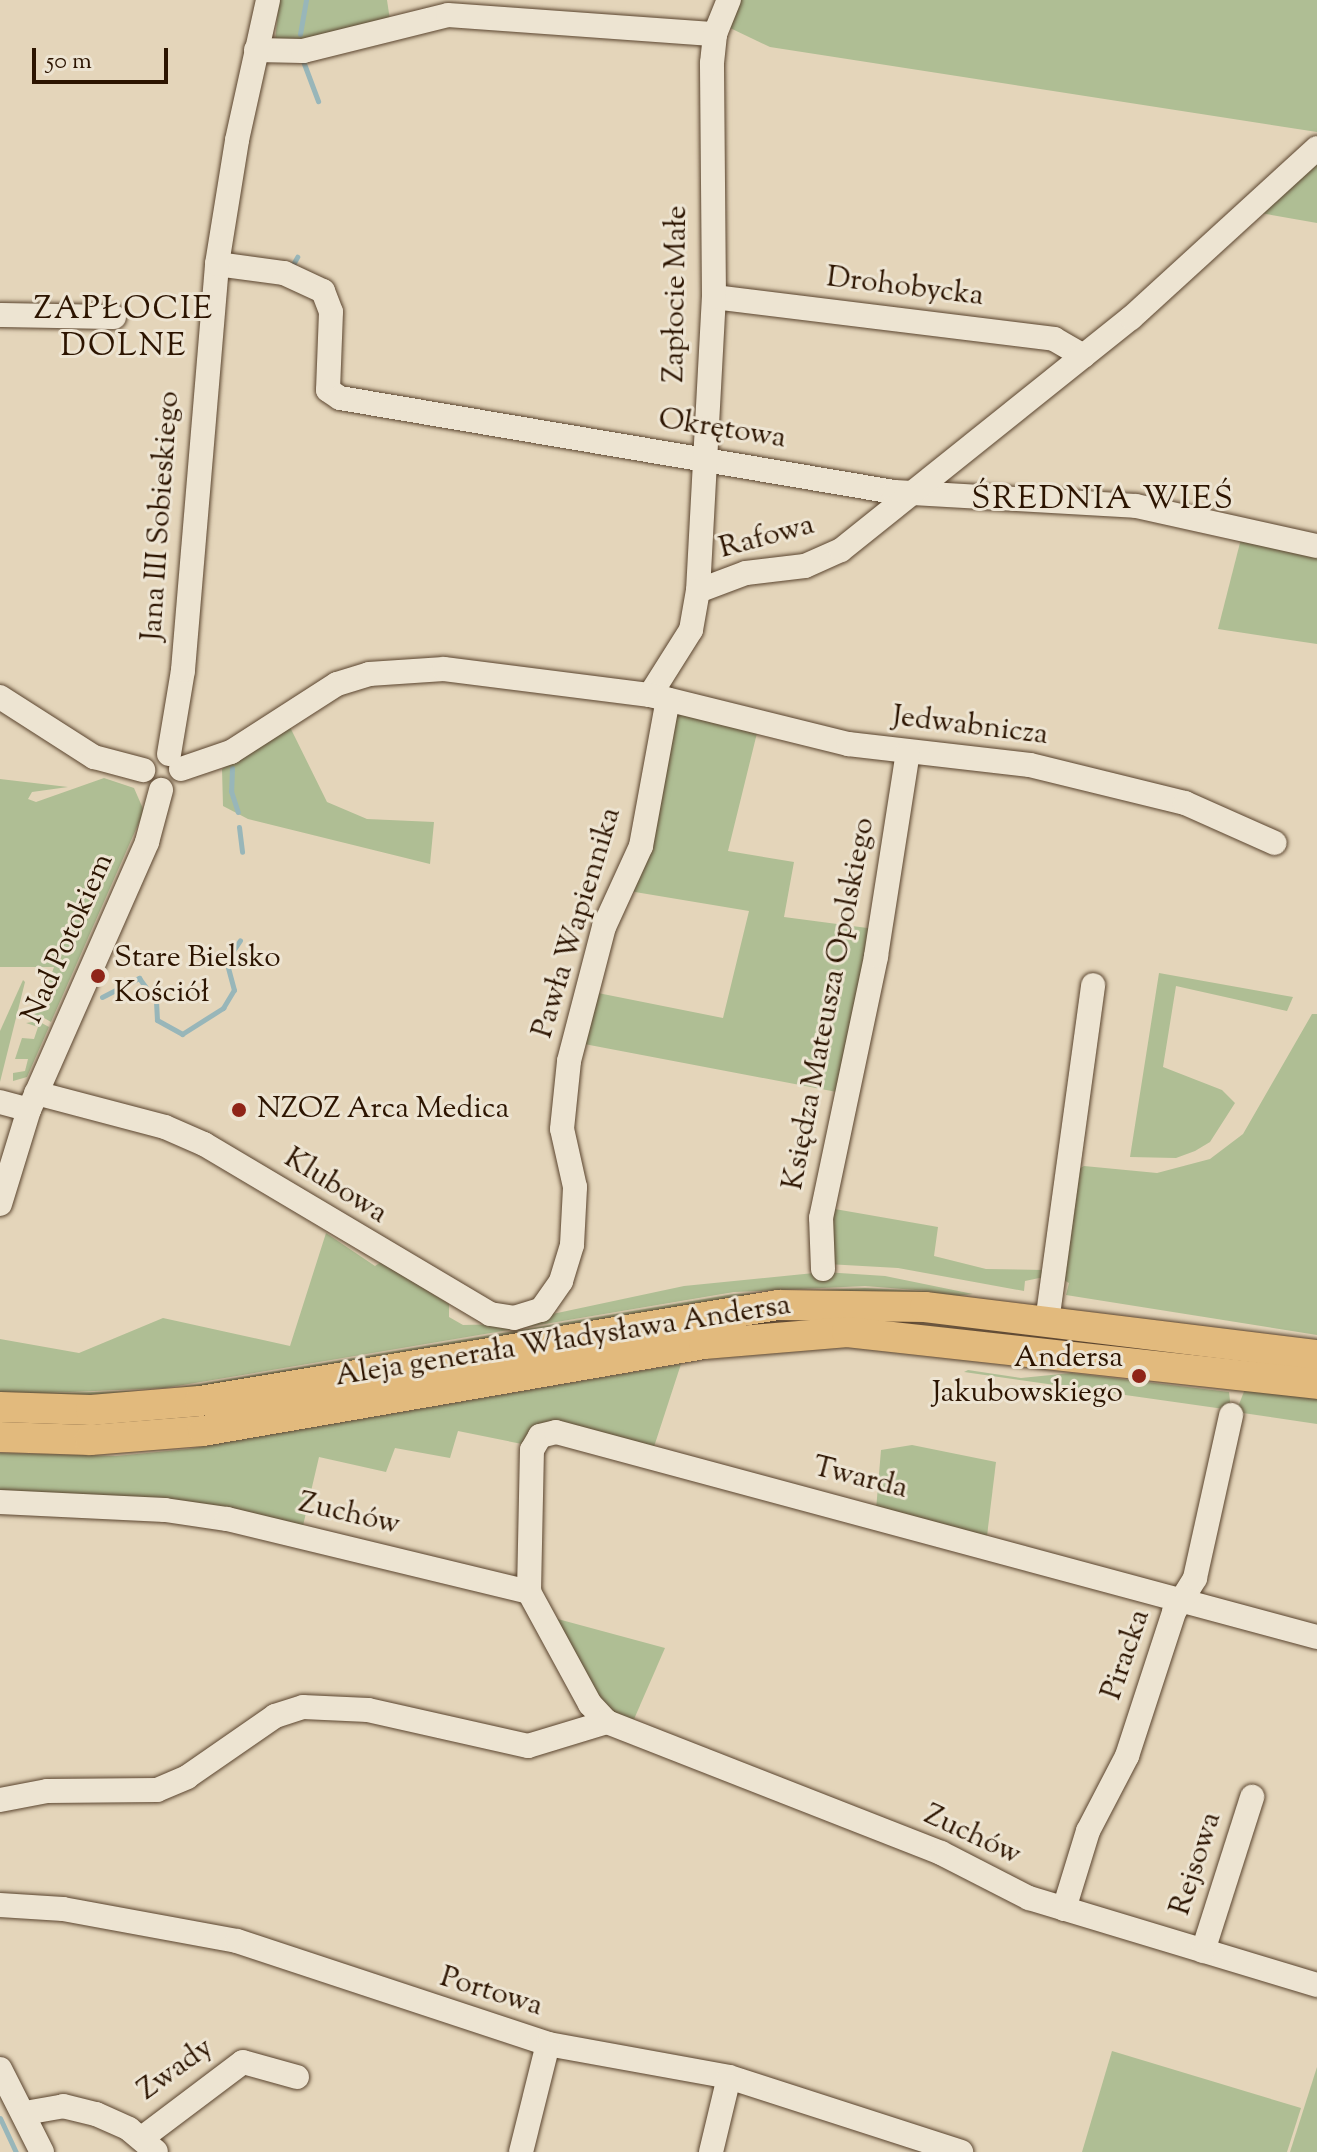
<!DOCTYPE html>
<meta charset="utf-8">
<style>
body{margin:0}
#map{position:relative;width:1317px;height:2152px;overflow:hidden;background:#e4d5ba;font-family:"Sorts Mill Goudy",serif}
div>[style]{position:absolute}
.green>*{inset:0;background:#afbe94}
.stream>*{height:5px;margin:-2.5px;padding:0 2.5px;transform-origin:2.5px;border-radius:2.5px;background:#98b6b9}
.roads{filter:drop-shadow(0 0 2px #5a442e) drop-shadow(0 0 2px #5a442e)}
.minor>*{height:24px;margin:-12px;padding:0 12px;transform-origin:12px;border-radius:12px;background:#ede4d2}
.major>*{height:30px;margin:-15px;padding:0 15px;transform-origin:15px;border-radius:15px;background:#e2ba7d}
.dots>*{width:22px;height:22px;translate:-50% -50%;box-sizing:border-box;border:4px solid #ede4d2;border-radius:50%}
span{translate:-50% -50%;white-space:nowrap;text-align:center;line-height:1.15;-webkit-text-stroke:6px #ede4d2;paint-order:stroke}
.street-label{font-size:30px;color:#2c1400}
.poi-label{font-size:30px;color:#2c1400}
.left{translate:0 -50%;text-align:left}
.right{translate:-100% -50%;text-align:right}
.neighbourhood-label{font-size:32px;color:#2c1400;letter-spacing:2px}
.scale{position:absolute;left:32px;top:48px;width:136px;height:36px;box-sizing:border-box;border:4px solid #2c1400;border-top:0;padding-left:10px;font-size:24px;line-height:28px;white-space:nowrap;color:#2c1400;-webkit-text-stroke:6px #ede4d2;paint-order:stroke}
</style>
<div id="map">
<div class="green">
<i style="clip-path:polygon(279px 0,387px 0,391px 27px,329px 41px,275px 42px)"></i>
<i style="clip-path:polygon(736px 0,1317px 0,1317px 132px,770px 47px,728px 27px)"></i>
<i style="clip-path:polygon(1317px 158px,1317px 223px,1255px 212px)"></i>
<i style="clip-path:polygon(1243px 531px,1317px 550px,1317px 644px,1218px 629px)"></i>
<i style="clip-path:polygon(681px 711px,758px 729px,728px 851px,794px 862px,784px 917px,875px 929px,842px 1093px,579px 1043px,593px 992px,723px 1018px,749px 911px,629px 891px,674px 715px)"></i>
<i style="clip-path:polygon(289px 725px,327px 802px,367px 819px,434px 822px,430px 864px,248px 819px,223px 806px,222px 769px)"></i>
<i style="clip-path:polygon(104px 778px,134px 788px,144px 811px,51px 1022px,39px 1015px,27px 1018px,30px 1011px,39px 1010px,54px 967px,0 967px,0 779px,68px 787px,32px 792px,28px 799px,36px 802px)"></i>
<i style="clip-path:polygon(1159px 973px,1293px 997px,1287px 1011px,1176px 986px,1163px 1067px,1222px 1090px,1235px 1103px,1210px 1142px,1195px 1151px,1176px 1158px,1130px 1157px)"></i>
<i style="clip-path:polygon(23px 980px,25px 982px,0 1082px,0 1031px)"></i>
<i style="clip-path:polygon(1312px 1014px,1317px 1014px,1317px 1335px,1066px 1295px,1069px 1283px,1060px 1278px,1075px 1171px,1084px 1166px,1157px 1173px,1210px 1159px,1243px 1134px)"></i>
<i style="clip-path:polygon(38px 1021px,49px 1027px,27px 1077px,13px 1081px,13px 1073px,25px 1071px,28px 1059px,15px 1059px,22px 1038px,34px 1039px,38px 1027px,26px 1023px)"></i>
<i style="clip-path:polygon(829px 1208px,938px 1227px,934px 1256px,986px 1269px,1045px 1270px,1044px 1277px,1025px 1281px,1024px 1291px,898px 1268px,827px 1264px)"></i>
<i style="clip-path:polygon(evenodd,326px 1233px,375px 1266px,381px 1262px,449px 1304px,449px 1317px,463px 1325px,506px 1324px,684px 1286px,824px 1272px,885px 1276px,973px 1294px,98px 1399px,0 1392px,0 1339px,79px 1353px,163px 1318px,290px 1346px,326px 1233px,865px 1286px,941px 1292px,865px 1288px,734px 1294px,164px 1390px,24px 1394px,165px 1388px,734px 1292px,865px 1286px)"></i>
<i style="clip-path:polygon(681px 1364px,651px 1456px,599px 1442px,527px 1445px,458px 1431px,450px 1458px,395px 1448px,386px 1472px,319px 1457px,302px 1530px,0 1496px,0 1453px,116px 1456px,188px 1449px)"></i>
<i style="clip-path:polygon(968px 1370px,1021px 1378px,1071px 1373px,1229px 1392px,1231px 1410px,964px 1372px)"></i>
<i style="clip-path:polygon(1245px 1389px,1317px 1396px,1317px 1424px,1236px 1412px)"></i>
<i style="clip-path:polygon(912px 1445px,996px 1462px,987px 1536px,876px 1510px,881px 1450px)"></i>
<i style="clip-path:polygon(554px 1618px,665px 1648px,631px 1726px,610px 1717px)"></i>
<i style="clip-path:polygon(1112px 2051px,1301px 2108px,1287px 2152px,1082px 2152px)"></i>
<i style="clip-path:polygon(1317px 2067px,1317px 2152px,1290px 2152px)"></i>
</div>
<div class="stream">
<i style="left:300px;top:34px;width:35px;rotate:-80deg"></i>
<i style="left:303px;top:61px;width:43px;rotate:69.4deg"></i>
<i style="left:291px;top:268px;width:13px;rotate:-61deg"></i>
<i style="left:232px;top:768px;width:23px;rotate:92deg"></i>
<i style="left:231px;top:791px;width:22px;rotate:72deg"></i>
<i style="left:239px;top:827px;width:25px;rotate:83deg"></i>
<i style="left:102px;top:997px;width:42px;rotate:-27.2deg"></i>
<i style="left:139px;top:978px;width:29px;rotate:54deg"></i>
<i style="left:156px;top:1001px;width:19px;rotate:87deg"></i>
<i style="left:157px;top:1020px;width:29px;rotate:29deg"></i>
<i style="left:182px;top:1034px;width:49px;rotate:-32.4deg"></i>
<i style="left:223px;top:1008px;width:21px;rotate:-59deg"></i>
<i style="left:234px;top:990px;width:30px;rotate:-105deg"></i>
<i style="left:226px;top:961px;width:25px;rotate:-56deg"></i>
<i style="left:0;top:2118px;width:38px;rotate:65deg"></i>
</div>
<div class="roads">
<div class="minor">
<i style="left:256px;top:50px;width:47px;rotate:1.2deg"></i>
<i style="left:303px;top:51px;width:149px;rotate:-13.9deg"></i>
<i style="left:448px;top:15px;width:268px;rotate:4.1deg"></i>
<i style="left:217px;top:264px;width:68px;rotate:7.7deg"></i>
<i style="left:284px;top:273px;width:43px;rotate:24.8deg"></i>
<i style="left:323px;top:291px;width:22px;rotate:69deg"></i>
<i style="left:331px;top:312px;width:78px;rotate:92.2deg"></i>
<i style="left:328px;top:390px;width:14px;rotate:34deg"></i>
<i style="left:340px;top:398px;width:562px;rotate:9.63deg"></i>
<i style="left:894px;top:492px;width:242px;rotate:3.3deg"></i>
<i style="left:1136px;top:506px;width:185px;rotate:12.5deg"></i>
<i style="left:714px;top:297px;width:343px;rotate:7deg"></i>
<i style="left:1054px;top:339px;width:34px;rotate:30deg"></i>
<i style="left:0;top:315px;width:114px;rotate:1deg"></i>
<i style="left:698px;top:591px;width:294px;rotate:-86.9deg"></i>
<i style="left:714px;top:297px;width:234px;rotate:-90.5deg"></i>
<i style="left:712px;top:63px;width:29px;rotate:-84deg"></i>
<i style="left:715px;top:34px;width:37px;rotate:-68deg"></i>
<i style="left:650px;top:695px;width:77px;rotate:-57.8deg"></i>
<i style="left:691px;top:630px;width:40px;rotate:-80deg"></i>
<i style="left:698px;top:591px;width:51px;rotate:-20.6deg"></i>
<i style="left:746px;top:573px;width:59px;rotate:-6.8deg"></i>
<i style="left:805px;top:566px;width:39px;rotate:-24deg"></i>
<i style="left:841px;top:550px;width:371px;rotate:-38.7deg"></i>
<i style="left:1131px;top:318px;width:252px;rotate:-42.4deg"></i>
<i style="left:0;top:697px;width:112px;rotate:32.6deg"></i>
<i style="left:94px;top:757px;width:51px;rotate:14.9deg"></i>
<i style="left:169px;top:754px;width:85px;rotate:-80.5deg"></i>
<i style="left:183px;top:670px;width:407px;rotate:-85.2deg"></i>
<i style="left:217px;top:264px;width:126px;rotate:-80.8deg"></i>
<i style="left:237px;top:140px;width:143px;rotate:-77.5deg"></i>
<i style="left:181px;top:769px;width:53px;rotate:-18.8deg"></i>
<i style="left:231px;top:752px;width:126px;rotate:-32.7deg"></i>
<i style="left:337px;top:684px;width:34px;rotate:-17deg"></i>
<i style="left:369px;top:674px;width:75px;rotate:-3.8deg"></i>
<i style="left:444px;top:669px;width:208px;rotate:7.2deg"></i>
<i style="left:650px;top:695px;width:204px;rotate:13.9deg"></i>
<i style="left:848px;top:744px;width:183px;rotate:6.6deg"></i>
<i style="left:1030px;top:765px;width:160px;rotate:13.8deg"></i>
<i style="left:1185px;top:803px;width:98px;rotate:24deg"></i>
<i style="left:36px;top:1093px;width:133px;rotate:14.8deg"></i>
<i style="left:165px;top:1127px;width:43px;rotate:23.6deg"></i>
<i style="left:204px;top:1144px;width:333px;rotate:30.7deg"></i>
<i style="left:490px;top:1314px;width:24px;rotate:9deg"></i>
<i style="left:514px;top:1318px;width:28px;rotate:-17deg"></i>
<i style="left:541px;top:1310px;width:35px;rotate:-55deg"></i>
<i style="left:561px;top:1281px;width:38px;rotate:-73deg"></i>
<i style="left:572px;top:1245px;width:58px;rotate:-87deg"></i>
<i style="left:575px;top:1187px;width:59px;rotate:-102.6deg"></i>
<i style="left:562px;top:1129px;width:68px;rotate:-84.1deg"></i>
<i style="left:569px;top:1061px;width:138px;rotate:-75.4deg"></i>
<i style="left:604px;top:927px;width:89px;rotate:-65.4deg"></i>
<i style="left:641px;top:846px;width:149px;rotate:-79.6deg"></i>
<i style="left:0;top:1102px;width:30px;rotate:15deg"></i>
<i style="left:0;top:1204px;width:98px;rotate:-72.9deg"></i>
<i style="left:29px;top:1110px;width:293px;rotate:-66.2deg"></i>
<i style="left:147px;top:842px;width:54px;rotate:-74.9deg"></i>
<i style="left:823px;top:1269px;width:51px;rotate:-92.2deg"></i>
<i style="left:821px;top:1218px;width:268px;rotate:-78.1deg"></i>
<i style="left:876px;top:956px;width:206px;rotate:-81.1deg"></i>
<i style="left:1047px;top:1322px;width:340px;rotate:-82.2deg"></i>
<i style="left:0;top:1502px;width:165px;rotate:2.8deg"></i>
<i style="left:165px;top:1510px;width:63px;rotate:8.3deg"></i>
<i style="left:227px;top:1519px;width:311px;rotate:13.6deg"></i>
<i style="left:529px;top:1592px;width:128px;rotate:61.4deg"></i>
<i style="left:590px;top:1704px;width:25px;rotate:47deg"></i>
<i style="left:607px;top:1722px;width:359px;rotate:21.4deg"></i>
<i style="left:941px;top:1853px;width:99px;rotate:27.1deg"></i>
<i style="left:1029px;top:1898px;width:301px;rotate:16.8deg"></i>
<i style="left:529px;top:1592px;width:142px;rotate:-88.8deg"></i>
<i style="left:532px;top:1450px;width:16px;rotate:-60deg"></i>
<i style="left:540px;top:1436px;width:16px;rotate:-14deg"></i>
<i style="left:556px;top:1432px;width:788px;rotate:15.08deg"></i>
<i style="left:0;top:1800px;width:48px;rotate:-10.8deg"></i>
<i style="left:47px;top:1791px;width:110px;rotate:-0.5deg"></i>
<i style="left:157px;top:1790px;width:33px;rotate:-23deg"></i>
<i style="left:187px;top:1777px;width:107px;rotate:-34.7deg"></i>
<i style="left:275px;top:1716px;width:29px;rotate:-18deg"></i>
<i style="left:303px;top:1707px;width:65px;rotate:2.6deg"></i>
<i style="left:368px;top:1710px;width:164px;rotate:12.7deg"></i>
<i style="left:528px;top:1746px;width:83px;rotate:-16.9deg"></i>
<i style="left:0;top:1905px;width:63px;rotate:3.6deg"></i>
<i style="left:63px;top:1909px;width:177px;rotate:10.4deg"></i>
<i style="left:237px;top:1941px;width:328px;rotate:18.3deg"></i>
<i style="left:548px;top:2044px;width:184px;rotate:10.3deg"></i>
<i style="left:729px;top:2077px;width:244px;rotate:17.9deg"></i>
<i style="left:1064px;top:1909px;width:82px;rotate:-72.9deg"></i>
<i style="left:1088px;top:1831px;width:85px;rotate:-62.5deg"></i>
<i style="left:1127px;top:1756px;width:151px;rotate:-71.9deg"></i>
<i style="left:1174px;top:1612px;width:40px;rotate:-58deg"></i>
<i style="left:1195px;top:1578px;width:167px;rotate:-77.5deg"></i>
<i style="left:1203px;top:1951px;width:162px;rotate:-72.3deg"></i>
<i style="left:0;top:2069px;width:93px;rotate:63.2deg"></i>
<i style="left:25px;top:2113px;width:39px;rotate:-10deg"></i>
<i style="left:63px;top:2106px;width:34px;rotate:14deg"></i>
<i style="left:96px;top:2114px;width:36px;rotate:24deg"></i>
<i style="left:129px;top:2129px;width:35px;rotate:40deg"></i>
<i style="left:142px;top:2138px;width:126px;rotate:-37deg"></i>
<i style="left:243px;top:2062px;width:56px;rotate:15.5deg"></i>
<i style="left:521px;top:2152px;width:111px;rotate:-76deg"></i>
<i style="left:711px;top:2152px;width:77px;rotate:-76.5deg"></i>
</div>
<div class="major">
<i style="left:0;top:1407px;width:91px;rotate:1.9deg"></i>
<i style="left:91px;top:1410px;width:109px;rotate:-4.7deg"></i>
<i style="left:200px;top:1401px;width:586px;rotate:-9.43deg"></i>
<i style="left:778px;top:1305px;width:147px;rotate:0.8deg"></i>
<i style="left:925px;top:1307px;width:395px;rotate:7deg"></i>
<i style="left:0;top:1437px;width:90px;rotate:1.9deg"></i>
<i style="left:90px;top:1440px;width:113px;rotate:-4.6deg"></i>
<i style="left:203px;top:1431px;width:508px;rotate:-9.85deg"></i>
<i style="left:704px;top:1344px;width:144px;rotate:-4.8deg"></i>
<i style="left:847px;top:1332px;width:473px;rotate:6.3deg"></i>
</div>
</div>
<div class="dots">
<i style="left:98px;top:976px;background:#8f2418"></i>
<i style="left:239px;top:1110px;background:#8f2418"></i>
<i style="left:1139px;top:1376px;background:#8f2418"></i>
</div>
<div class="street-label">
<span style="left:905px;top:288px;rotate:7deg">Drohobycka</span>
<span style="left:677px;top:294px;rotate:-89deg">Zapłocie Małe</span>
<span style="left:722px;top:430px;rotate:9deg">Okrętowa</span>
<span style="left:162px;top:516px;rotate:-86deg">Jana III Sobieskiego</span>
<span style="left:767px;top:538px;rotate:-15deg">Rafowa</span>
<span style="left:970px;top:727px;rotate:7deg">Jedwabnicza</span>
<span style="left:578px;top:923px;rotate:-73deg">Pawła Wapiennika</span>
<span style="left:69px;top:939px;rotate:-66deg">Nad Potokiem</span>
<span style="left:830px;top:1004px;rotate:-79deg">Księdza Mateusza Opolskiego</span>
<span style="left:335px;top:1187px;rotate:32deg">Klubowa</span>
<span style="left:563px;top:1342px;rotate:-9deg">Aleja generała Władysława Andersa</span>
<span style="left:860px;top:1479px;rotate:14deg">Twarda</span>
<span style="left:349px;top:1515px;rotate:13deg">Zuchów</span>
<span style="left:1127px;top:1655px;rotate:-71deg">Piracka</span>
<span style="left:972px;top:1836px;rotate:25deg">Zuchów</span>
<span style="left:1197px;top:1864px;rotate:-72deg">Rejsowa</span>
<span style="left:491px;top:1993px;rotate:17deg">Portowa</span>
<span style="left:176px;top:2070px;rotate:-36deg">Zwady</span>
</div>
<div class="poi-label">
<span class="left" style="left:114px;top:976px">Stare Bielsko<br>Kościół</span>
<span class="left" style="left:257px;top:1110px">NZOZ Arca Medica</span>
<span class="right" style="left:1123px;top:1376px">Andersa<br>Jakubowskiego</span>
</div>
<div class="neighbourhood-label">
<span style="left:124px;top:329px">ZAPŁOCIE<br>DOLNE</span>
<span style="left:1103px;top:500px">ŚREDNIA WIEŚ</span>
</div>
<div class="scale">50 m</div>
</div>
